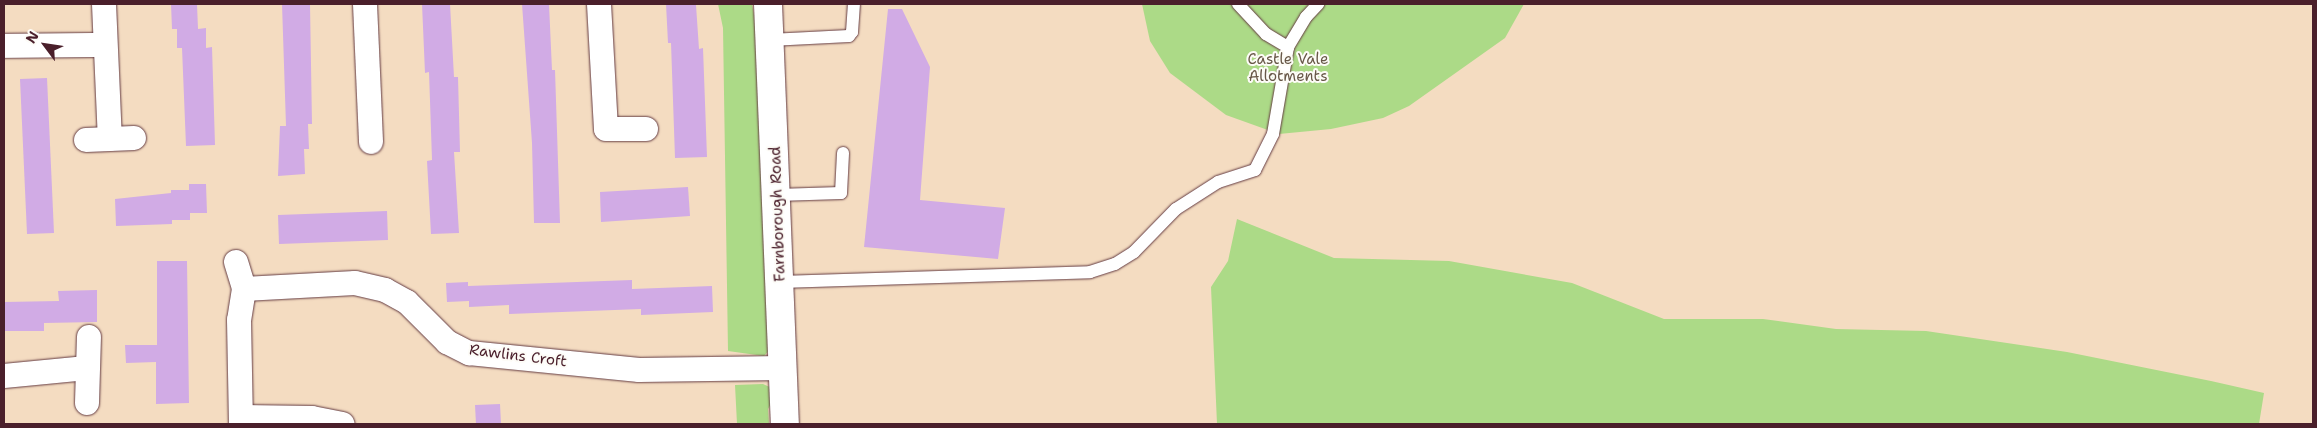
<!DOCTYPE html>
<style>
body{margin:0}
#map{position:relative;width:2317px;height:428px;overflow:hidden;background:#f4dcc1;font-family:"Shantell Sans",sans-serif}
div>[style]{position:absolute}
.green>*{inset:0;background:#acda87}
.building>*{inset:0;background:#d1abe5}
.roads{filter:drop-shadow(0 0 1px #643b42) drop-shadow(0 0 1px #643b42)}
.service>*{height:12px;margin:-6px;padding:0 6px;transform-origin:6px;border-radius:6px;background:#fff}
.minor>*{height:24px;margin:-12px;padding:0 12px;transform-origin:12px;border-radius:12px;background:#fff}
.tertiary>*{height:28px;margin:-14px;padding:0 14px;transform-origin:14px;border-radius:14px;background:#fff}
span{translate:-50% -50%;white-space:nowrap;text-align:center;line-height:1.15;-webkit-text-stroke:4px #fdfcf7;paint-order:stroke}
.park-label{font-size:15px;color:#675747}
.street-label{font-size:15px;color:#4a1f2b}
.frame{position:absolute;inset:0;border:5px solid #4a1f2b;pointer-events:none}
.north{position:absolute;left:20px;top:20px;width:50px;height:50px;-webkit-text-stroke:4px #fdfcf7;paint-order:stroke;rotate:301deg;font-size:14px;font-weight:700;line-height:20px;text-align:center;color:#4a1f2b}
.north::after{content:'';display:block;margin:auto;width:18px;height:22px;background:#4a1f2b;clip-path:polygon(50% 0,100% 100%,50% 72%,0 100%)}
</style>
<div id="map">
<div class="green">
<i style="clip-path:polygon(718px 4px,752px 4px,755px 20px,774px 345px,764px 356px,728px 351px,723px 28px)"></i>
<i style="clip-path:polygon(1142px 4px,1524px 4px,1505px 38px,1409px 106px,1383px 118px,1331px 129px,1279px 134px,1226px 115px,1170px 73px,1150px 41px)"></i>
<i style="clip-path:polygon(1237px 219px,1334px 258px,1449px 261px,1572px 283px,1664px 319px,1763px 319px,1836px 329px,1926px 331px,2067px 352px,2211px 381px,2264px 393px,2259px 424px,1217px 424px,1211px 287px,1228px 261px)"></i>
<i style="clip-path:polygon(763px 384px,774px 389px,775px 396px,768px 409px,769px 424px,737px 424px,735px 385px)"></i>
</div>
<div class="building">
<i style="clip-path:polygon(171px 4px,197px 4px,198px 29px,206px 28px,206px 48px,212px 47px,215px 145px,186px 146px,182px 48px,177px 48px,177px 29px,172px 29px)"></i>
<i style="clip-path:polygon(282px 4px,310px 4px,312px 124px,308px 124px,309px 149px,304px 149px,305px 174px,278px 176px,280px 126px,286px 126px)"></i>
<i style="clip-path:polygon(422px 4px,450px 4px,454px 77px,458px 77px,460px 152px,454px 152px,459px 233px,431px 234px,427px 161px,432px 160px,429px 72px,425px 73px)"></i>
<i style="clip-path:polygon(522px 4px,549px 4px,552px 70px,555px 70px,560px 223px,534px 223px,532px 143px)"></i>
<i style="clip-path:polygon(666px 4px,696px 5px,699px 49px,703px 48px,707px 157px,675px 158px,671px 43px,668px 43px)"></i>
<i style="clip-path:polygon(888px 9px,902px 9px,930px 67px,920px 200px,1005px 208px,998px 259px,864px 247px)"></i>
<i style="clip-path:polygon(47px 78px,54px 233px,27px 234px,20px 79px)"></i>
<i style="clip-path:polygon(189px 184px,206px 184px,207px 213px,190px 213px,190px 220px,172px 220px,172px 224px,116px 226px,115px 199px,171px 193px,171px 190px,189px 190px)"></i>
<i style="clip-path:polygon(688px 187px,690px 216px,601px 222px,600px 192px)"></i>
<i style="clip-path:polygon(387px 211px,388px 240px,279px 244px,278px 215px)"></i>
<i style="clip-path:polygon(157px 261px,187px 261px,189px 403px,156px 404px,156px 362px,126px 363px,125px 345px,157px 345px)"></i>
<i style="clip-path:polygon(632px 280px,632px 289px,712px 286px,713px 312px,641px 315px,641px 309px,509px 314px,509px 305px,469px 307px,469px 301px,447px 302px,446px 283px,468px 282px,468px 286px)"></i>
<i style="clip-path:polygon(97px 290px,97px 322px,44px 323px,44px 331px,4px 331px,4px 302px,59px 301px,58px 291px)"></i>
<i style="clip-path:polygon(500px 404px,501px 424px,476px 424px,475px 405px)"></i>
</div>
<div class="roads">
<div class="service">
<i style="left:1238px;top:4px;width:41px;rotate:47deg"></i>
<i style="left:1266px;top:34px;width:26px;rotate:31deg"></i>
<i style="left:770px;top:40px;width:79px;rotate:-2.9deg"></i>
<i style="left:849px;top:36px;width:5px;rotate:-53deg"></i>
<i style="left:852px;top:32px;width:28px;rotate:-86deg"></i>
<i style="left:777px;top:195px;width:64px;rotate:-1.8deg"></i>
<i style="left:841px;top:193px;width:40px;rotate:-87.1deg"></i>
<i style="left:780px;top:282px;width:310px;rotate:-1.8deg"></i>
<i style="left:1090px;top:272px;width:26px;rotate:-18deg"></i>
<i style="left:1115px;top:264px;width:22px;rotate:-32deg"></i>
<i style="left:1134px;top:252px;width:60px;rotate:-45.7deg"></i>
<i style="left:1176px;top:209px;width:50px;rotate:-32.7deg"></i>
<i style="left:1218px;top:182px;width:39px;rotate:-18deg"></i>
<i style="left:1255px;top:170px;width:40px;rotate:-63.4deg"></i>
<i style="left:1273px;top:134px;width:88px;rotate:-80.2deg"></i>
<i style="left:1288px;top:47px;width:35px;rotate:-59deg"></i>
<i style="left:1306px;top:17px;width:18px;rotate:-47deg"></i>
</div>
<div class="minor">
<i style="left:104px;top:4px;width:135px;rotate:87.5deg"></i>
<i style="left:365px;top:4px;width:138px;rotate:87.5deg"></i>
<i style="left:599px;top:4px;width:125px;rotate:86.8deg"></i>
<i style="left:606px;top:129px;width:40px"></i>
<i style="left:4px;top:46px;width:101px;rotate:-0.6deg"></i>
<i style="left:86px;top:140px;width:48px;rotate:-2.4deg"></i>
<i style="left:236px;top:262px;width:28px;rotate:73deg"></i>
<i style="left:244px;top:289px;width:31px;rotate:99deg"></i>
<i style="left:239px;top:320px;width:104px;rotate:88.9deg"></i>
<i style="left:244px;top:289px;width:111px;rotate:-3.1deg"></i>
<i style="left:355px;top:283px;width:31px;rotate:13deg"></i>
<i style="left:385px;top:290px;width:25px;rotate:29deg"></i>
<i style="left:407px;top:302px;width:57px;rotate:45deg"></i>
<i style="left:447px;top:342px;width:25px;rotate:27deg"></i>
<i style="left:469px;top:353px;width:171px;rotate:5.7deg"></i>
<i style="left:639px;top:370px;width:144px;rotate:-0.8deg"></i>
<i style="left:4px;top:376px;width:83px;rotate:-5.5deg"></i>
<i style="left:87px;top:403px;width:66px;rotate:-88.3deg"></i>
<i style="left:241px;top:417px;width:71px;rotate:0.8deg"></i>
<i style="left:312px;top:418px;width:31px;rotate:11deg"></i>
</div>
<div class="tertiary">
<i style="left:768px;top:4px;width:420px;rotate:87.7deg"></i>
</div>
</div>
<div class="park-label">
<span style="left:1288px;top:68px">Castle Vale<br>Allotments</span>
</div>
<div class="street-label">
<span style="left:778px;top:214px;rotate:-92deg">Farnborough Road</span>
<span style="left:518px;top:356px;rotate:7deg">Rawlins Croft</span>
</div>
<div class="frame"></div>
<div class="north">N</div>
</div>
